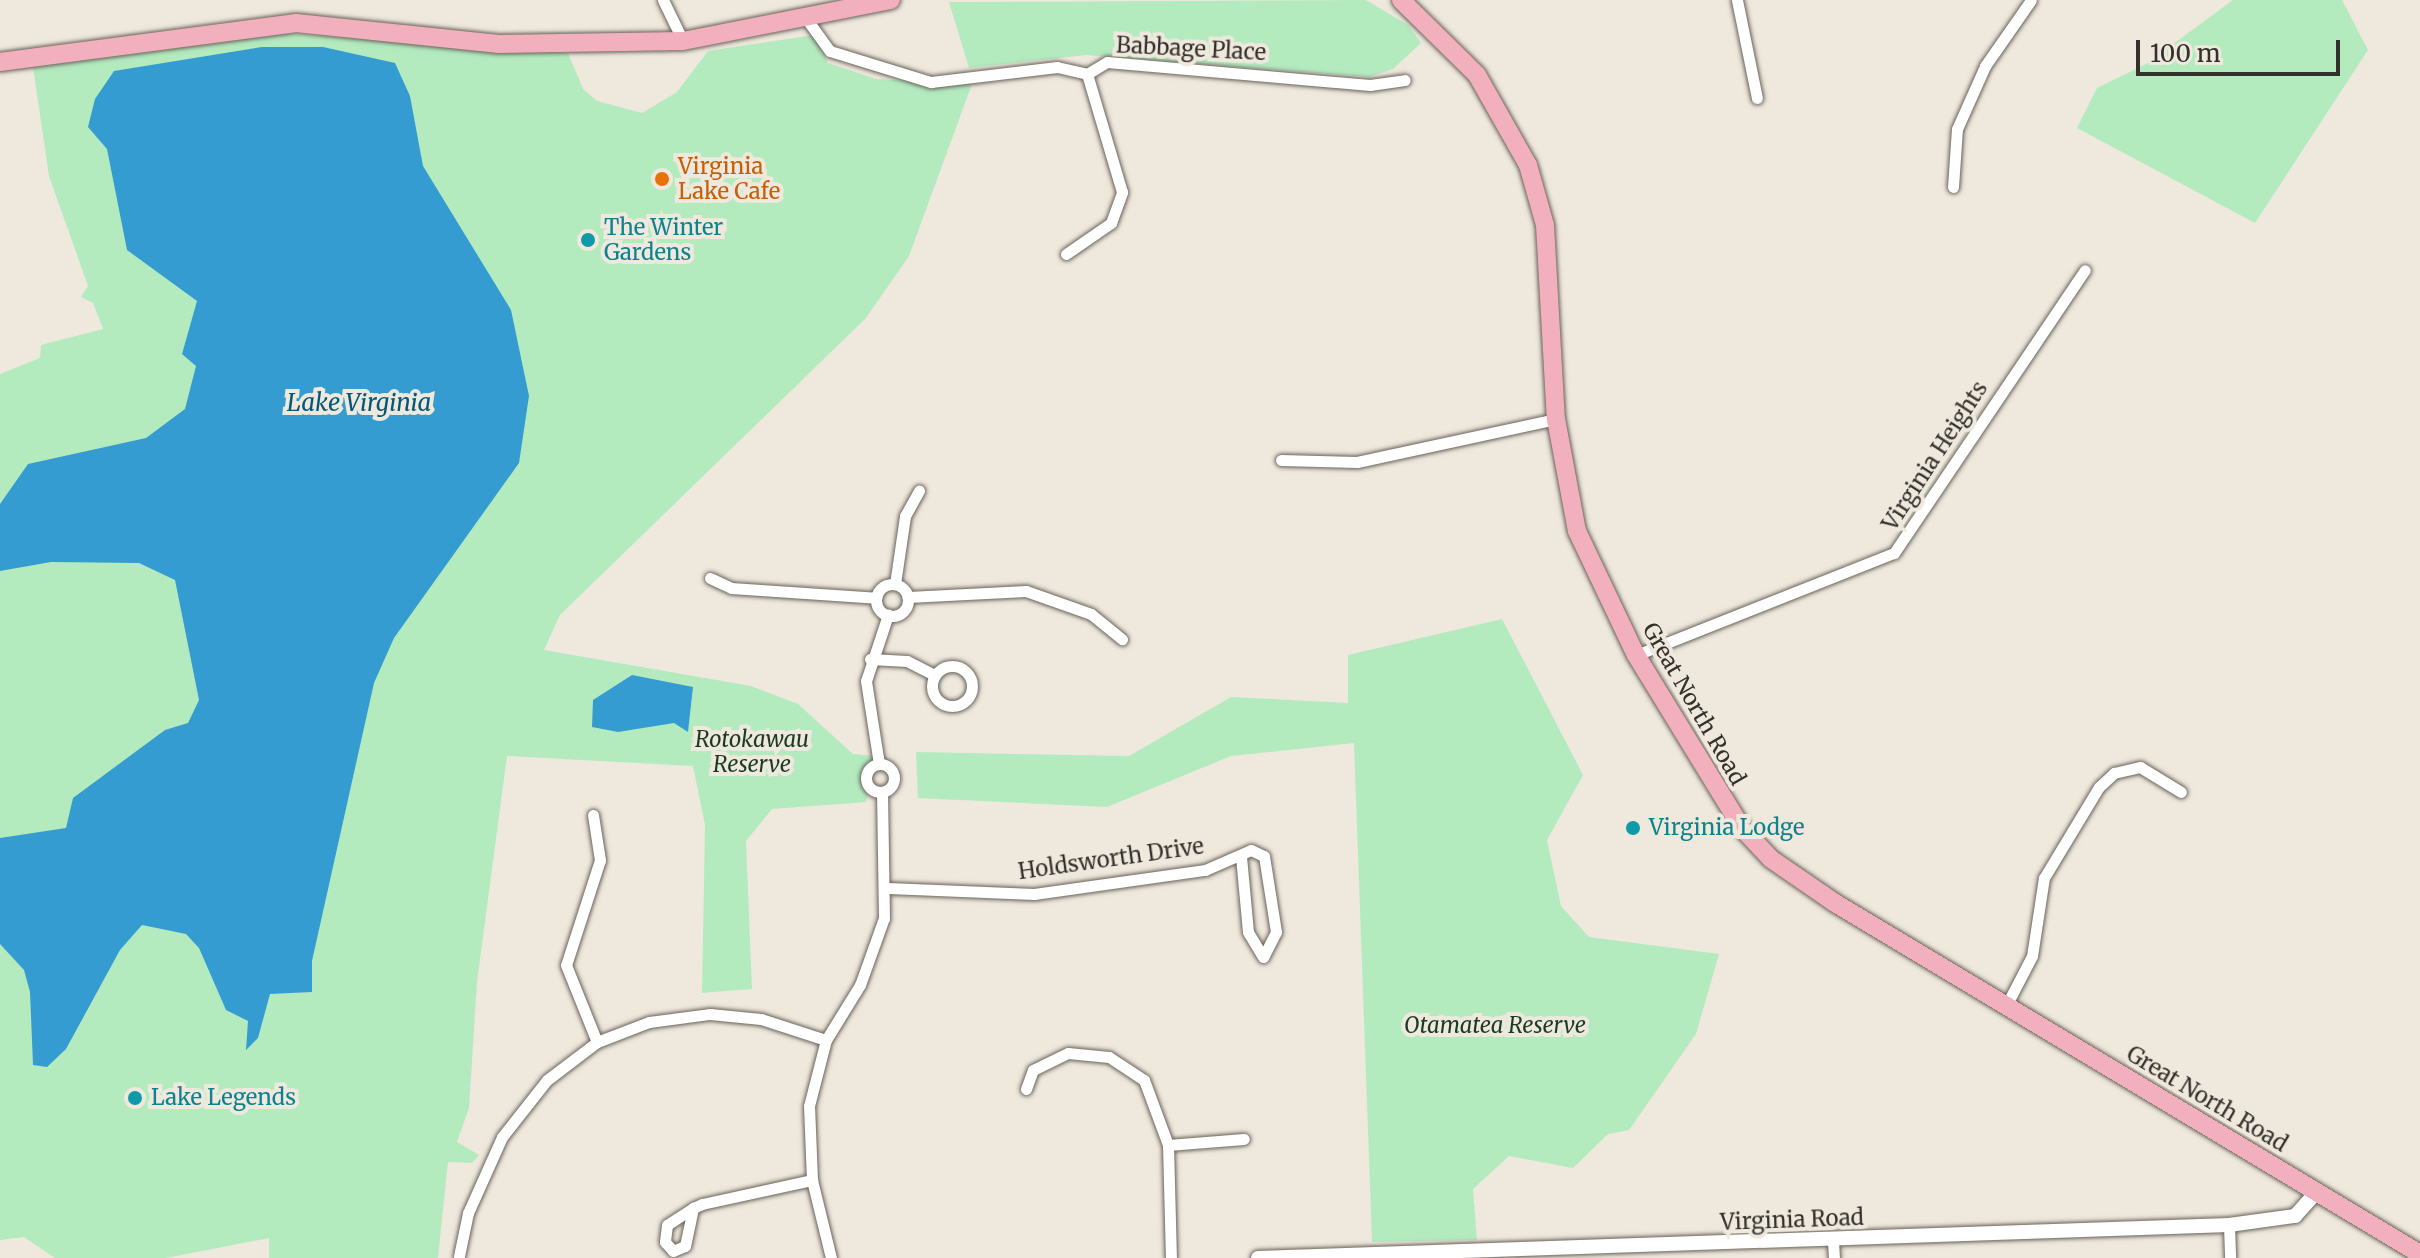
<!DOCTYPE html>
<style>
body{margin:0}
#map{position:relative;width:2420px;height:1258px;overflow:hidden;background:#efe8dd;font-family:Merriweather,serif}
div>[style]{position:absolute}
.green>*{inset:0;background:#b3ebbf}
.water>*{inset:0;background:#349cd0}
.roads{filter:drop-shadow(0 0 2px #69635a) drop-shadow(0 0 2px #69635a)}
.minor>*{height:11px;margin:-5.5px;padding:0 5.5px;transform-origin:5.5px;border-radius:5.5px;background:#fff}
.minor>.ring{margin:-5.5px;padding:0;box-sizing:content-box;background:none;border:11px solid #fff;border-radius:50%}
.tertiary>*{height:14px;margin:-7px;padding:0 7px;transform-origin:7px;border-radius:7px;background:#fff}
.trunk>*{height:18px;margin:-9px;padding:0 9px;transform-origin:9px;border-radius:9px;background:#f2afbe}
.dots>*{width:22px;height:22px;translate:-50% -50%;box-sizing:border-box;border:4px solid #efe8dd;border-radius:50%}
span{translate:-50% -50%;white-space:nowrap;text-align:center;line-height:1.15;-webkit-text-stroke:8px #efe8dd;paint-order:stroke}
.street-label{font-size:22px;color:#34312d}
.food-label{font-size:22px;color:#c56008}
.left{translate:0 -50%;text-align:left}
.culture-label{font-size:22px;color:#0d838f}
.park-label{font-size:22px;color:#193c23;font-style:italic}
.water-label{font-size:24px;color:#03577a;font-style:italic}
.scale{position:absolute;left:2136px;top:40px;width:204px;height:36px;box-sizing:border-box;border:4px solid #34312d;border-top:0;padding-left:10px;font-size:24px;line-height:28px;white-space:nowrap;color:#34312d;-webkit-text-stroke:6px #efe8dd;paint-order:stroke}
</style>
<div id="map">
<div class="green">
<i style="clip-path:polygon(1366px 0,1408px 25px,1421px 43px,1393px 69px,1369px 77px,1086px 55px,969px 68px,949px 2px)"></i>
<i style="clip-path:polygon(2233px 0,2342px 0,2368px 50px,2255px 223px,2077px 128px,2097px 88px,2146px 64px)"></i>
<i style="clip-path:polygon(263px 32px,568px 53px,583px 89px,597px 101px,642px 113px,677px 92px,708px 51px,814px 35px,828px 63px,876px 79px,972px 84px,909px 256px,866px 318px,560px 615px,544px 650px,751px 686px,798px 704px,853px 754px,875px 756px,866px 802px,772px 809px,746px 841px,752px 989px,702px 993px,705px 825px,693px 766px,507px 756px,477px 982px,469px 1108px,457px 1142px,479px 1155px,472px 1163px,448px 1162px,438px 1258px,269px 1258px,269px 1238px,166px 1258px,55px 1258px,24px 1237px,0 1240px,0 374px,40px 358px,41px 345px,103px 329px,93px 303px,81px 297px,88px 286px,49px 176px,33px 67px)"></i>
<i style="clip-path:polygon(1502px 619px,1583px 775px,1547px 840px,1561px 906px,1589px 937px,1719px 954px,1696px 1034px,1629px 1130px,1608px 1134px,1573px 1168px,1509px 1156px,1473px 1189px,1477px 1240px,1372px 1242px,1354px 743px,1231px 756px,1107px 807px,918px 798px,916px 752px,1129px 756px,1231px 697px,1348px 703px,1348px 655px)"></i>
</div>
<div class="water">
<i style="clip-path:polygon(262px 47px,323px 47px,395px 63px,410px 96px,423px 166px,511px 310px,529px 396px,519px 463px,394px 638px,374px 683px,312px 961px,312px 992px,270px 994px,258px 1038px,246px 1050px,248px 1021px,226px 1010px,199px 948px,186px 934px,142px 925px,120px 950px,66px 1049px,47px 1067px,33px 1065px,30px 992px,24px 970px,0 944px,0 838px,66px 828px,73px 798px,165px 730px,188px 723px,199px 700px,175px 580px,139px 563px,51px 562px,0 571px,0 504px,28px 464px,146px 438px,185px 409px,196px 366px,182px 354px,197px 301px,127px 250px,107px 149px,88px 127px,95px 99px,114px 71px)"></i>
<i style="clip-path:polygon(632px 675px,693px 687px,688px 732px,674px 723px,618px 732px,592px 727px,593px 700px)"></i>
</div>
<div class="roads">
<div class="minor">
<i style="left:663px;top:0;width:46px;rotate:64deg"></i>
<i style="left:1737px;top:0;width:100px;rotate:78.5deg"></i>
<i style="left:808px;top:21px;width:37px;rotate:54deg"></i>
<i style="left:830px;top:51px;width:106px;rotate:17.1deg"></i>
<i style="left:931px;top:82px;width:127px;rotate:-6.8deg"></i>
<i style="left:1057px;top:67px;width:31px;rotate:13deg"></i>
<i style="left:1087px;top:74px;width:23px;rotate:-31deg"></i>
<i style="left:1107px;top:62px;width:264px;rotate:5deg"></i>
<i style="left:1370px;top:85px;width:35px;rotate:-8deg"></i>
<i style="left:1953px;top:187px;width:58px;rotate:-86.1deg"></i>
<i style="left:1957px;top:129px;width:69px;rotate:-66deg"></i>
<i style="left:1985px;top:66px;width:80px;rotate:-55.1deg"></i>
<i style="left:1066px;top:254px;width:55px;rotate:-34.6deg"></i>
<i style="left:1111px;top:223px;width:33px;rotate:-70deg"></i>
<i style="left:1122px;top:192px;width:123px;rotate:-106.5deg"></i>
<i style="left:1281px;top:460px;width:76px;rotate:1.5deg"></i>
<i style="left:1357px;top:462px;width:204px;rotate:-12.2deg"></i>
<i style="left:710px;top:578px;width:23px;rotate:25deg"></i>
<i style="left:731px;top:588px;width:145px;rotate:3.9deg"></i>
<i class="ring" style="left:876px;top:584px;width:21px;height:21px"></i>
<i style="left:895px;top:584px;width:69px;rotate:-81.6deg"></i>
<i style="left:905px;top:516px;width:29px;rotate:-61deg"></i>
<i style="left:908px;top:597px;width:118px;rotate:-2.9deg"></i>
<i style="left:1026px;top:591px;width:69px;rotate:19.5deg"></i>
<i style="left:1091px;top:614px;width:40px;rotate:39deg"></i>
<i style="left:1636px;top:655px;width:277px;rotate:-21.6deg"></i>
<i style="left:1894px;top:553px;width:341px;rotate:-56deg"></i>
<i style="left:870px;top:659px;width:37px;rotate:3deg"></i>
<i style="left:907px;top:661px;width:30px;rotate:27deg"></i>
<i class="ring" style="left:932px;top:666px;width:29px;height:29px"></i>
<i class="ring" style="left:866px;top:764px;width:17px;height:17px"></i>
<i style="left:879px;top:764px;width:84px;rotate:-98.9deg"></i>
<i style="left:866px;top:681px;width:70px;rotate:-71.6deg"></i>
<i style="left:593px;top:815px;width:46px;rotate:81.2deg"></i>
<i style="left:600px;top:860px;width:110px;rotate:107.9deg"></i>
<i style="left:566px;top:965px;width:83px;rotate:68.1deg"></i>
<i style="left:888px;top:888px;width:146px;rotate:2.4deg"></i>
<i style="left:1034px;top:894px;width:173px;rotate:-8deg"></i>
<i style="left:1205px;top:870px;width:50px;rotate:-23.5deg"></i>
<i style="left:1251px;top:850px;width:14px;rotate:25deg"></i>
<i style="left:1264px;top:856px;width:77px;rotate:81deg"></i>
<i style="left:1276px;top:932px;width:28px;rotate:117deg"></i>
<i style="left:1263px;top:957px;width:29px;rotate:-121deg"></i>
<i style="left:1248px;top:932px;width:76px;rotate:-95.3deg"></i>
<i style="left:2006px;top:1006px;width:56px;rotate:-62.5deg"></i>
<i style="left:2032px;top:956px;width:79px;rotate:-81.3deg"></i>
<i style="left:2044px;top:878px;width:106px;rotate:-58.9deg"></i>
<i style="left:2099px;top:787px;width:21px;rotate:-43deg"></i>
<i style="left:2114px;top:773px;width:27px;rotate:-13deg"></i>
<i style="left:2140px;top:767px;width:48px;rotate:31.4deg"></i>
<i style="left:1026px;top:1089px;width:20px;rotate:-70deg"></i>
<i style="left:1033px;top:1070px;width:39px;rotate:-26deg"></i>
<i style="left:1068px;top:1053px;width:41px;rotate:5.6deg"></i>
<i style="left:1109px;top:1057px;width:42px;rotate:33.3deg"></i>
<i style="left:1144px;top:1080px;width:69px;rotate:69.7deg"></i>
<i style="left:1168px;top:1145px;width:113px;rotate:88.5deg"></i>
<i style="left:1168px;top:1145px;width:76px;rotate:-4.5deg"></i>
<i style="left:693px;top:1208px;width:31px;rotate:147deg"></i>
<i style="left:667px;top:1225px;width:17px;rotate:97deg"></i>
<i style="left:665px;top:1242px;width:12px;rotate:48deg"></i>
<i style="left:673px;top:1251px;width:13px;rotate:-23deg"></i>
<i style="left:685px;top:1246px;width:39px;rotate:-78deg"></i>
<i style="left:693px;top:1208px;width:10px;rotate:-24deg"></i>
<i style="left:702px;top:1204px;width:113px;rotate:-12.3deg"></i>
<i style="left:2229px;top:1225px;width:33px;rotate:88deg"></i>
<i style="left:1833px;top:1240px;width:18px;rotate:87deg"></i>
<i style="left:459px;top:1256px;width:44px;rotate:-78.2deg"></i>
<i style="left:468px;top:1213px;width:83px;rotate:-65.9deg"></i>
<i style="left:502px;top:1137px;width:73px;rotate:-51.7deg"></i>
<i style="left:547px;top:1080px;width:63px;rotate:-37.2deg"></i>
<i style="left:597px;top:1042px;width:56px;rotate:-21deg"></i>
<i style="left:649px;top:1022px;width:62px;rotate:-7.5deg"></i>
<i style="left:710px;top:1014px;width:51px;rotate:5.6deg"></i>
<i style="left:761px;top:1019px;width:68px;rotate:17.9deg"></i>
<i style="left:831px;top:1258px;width:80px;rotate:-103.7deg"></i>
<i style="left:812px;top:1180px;width:74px;rotate:-92.3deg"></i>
<i style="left:809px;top:1106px;width:68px;rotate:-75.6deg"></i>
<i style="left:826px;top:1040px;width:65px;rotate:-58.3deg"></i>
<i style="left:860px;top:985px;width:71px;rotate:-70.3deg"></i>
<i style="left:884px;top:918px;width:126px;rotate:-90.9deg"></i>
</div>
<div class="tertiary">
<i style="left:1258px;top:1258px;width:972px;rotate:-1.95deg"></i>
<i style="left:2229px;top:1225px;width:67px;rotate:-7.8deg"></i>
<i style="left:2295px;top:1216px;width:31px;rotate:-48deg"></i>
</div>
<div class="trunk">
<i style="left:1401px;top:0;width:107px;rotate:44.6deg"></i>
<i style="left:1477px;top:75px;width:103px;rotate:60.5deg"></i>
<i style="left:1528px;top:165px;width:62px;rotate:74.2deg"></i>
<i style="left:1545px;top:225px;width:194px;rotate:86.8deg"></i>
<i style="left:1556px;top:419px;width:114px;rotate:79.4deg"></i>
<i style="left:1577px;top:531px;width:137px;rotate:64.6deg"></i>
<i style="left:1636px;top:655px;width:203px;rotate:58.5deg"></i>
<i style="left:1742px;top:828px;width:42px;rotate:46.9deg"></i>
<i style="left:1771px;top:859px;width:78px;rotate:34.5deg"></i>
<i style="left:1835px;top:903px;width:682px;rotate:30.96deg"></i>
<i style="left:0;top:62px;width:299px;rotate:-7.5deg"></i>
<i style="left:296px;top:23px;width:204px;rotate:5.9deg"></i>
<i style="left:499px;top:44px;width:184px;rotate:-0.9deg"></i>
<i style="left:683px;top:41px;width:212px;rotate:-11.2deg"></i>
</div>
</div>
<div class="dots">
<i style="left:662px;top:179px;background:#e8710a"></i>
<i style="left:588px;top:240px;background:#0f9aa8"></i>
<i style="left:1633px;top:828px;background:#0f9aa8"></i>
<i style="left:135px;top:1098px;background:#0f9aa8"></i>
</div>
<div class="street-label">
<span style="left:1191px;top:49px;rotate:3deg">Babbage Place</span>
<span style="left:1935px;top:456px;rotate:-57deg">Virginia Heights</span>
<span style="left:1694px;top:704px;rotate:60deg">Great North Road</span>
<span style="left:1111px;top:859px;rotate:-8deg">Holdsworth Drive</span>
<span style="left:2207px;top:1099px;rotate:31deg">Great North Road</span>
<span style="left:1792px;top:1220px;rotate:-2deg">Virginia Road</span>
</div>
<div class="food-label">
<span class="left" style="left:678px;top:179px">Virginia<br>Lake Cafe</span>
</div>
<div class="culture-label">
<span class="left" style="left:604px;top:240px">The Winter<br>Gardens</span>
<span class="left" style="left:1649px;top:828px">Virginia Lodge</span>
<span class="left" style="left:151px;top:1098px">Lake Legends</span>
</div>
<div class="park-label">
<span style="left:752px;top:752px">Rotokawau<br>Reserve</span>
<span style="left:1495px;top:1026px">Otamatea Reserve</span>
</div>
<div class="water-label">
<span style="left:359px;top:403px">Lake Virginia</span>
</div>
<div class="scale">100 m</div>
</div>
